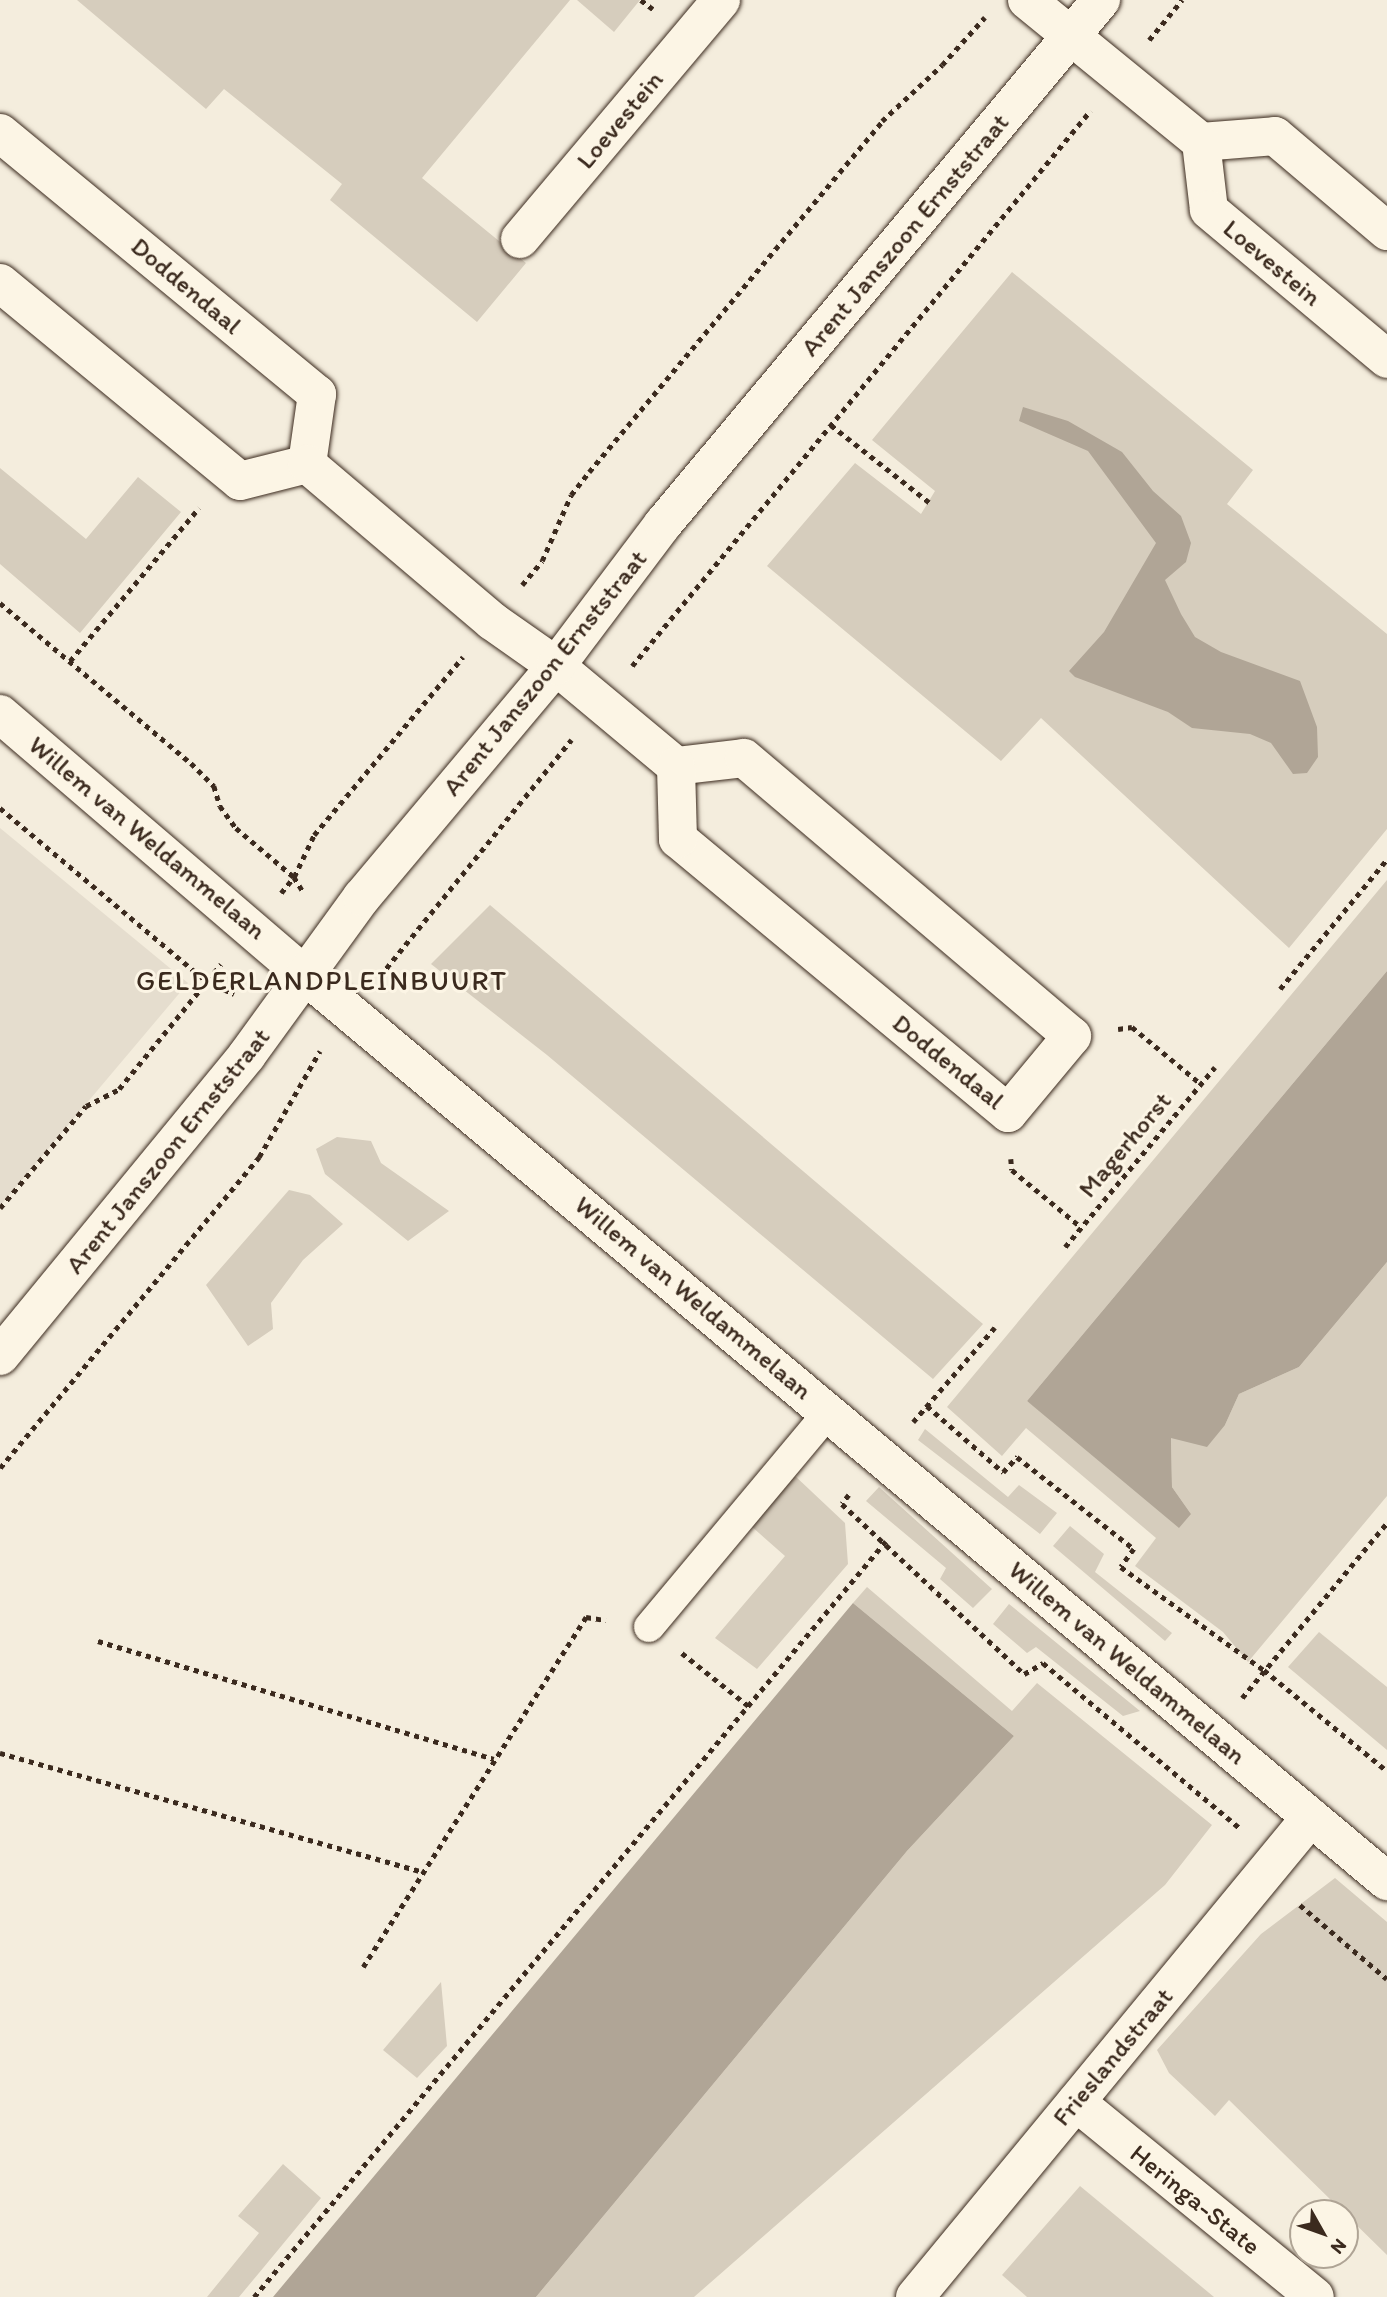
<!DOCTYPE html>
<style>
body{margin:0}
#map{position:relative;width:1387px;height:2297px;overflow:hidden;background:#f4eddd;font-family:Itim,sans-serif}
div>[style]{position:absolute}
.built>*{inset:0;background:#e5ddce}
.green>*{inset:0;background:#d6cdbd}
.water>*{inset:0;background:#b0a596}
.path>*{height:4.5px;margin-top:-2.25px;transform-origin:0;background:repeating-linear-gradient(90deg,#3b2a1e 0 5px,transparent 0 10px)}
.roads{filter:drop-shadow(0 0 2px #3b2a1e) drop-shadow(0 0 2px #3b2a1e)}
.service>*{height:30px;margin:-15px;padding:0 15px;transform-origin:15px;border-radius:15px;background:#fcf5e5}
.minor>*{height:38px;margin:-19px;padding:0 19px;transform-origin:19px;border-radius:19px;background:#fcf5e5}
.tertiary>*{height:38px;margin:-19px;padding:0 19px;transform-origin:19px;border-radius:19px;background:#fcf5e5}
span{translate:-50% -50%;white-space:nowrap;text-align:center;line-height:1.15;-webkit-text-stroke:6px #fcf5e5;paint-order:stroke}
.street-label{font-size:26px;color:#3b2a1e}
.neighbourhood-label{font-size:28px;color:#3b2a1e;letter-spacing:2px}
.north{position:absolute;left:1289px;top:2199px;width:70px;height:70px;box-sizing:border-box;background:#fcf5e5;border:2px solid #afa495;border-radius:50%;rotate:130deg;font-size:19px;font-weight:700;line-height:28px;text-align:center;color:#3b2a1e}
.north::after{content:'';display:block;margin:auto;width:24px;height:32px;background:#3b2a1e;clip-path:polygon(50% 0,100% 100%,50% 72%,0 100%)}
</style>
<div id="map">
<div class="built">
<i style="clip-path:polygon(0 828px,188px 983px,0 1206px)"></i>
</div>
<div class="green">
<i style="clip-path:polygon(77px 0,570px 0,422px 178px,526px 263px,477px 322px,330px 200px,342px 184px,224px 89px,206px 109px)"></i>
<i style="clip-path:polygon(577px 0,640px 0,614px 32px)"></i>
<i style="clip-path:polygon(1012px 272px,1253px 470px,1227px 504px,1387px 634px,1387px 829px,1289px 948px,1041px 718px,1001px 761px,767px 566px,855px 463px,921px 514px,935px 491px,872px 440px)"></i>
<i style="clip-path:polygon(0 468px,86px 539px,138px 477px,181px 512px,80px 633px,0 564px)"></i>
<i style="clip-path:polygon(1387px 880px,1387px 971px,1027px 1401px,1191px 1514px,1172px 1487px,1171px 1437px,1225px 1425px,1239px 1394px,1299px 1367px,1387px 1262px,1387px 1496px,1248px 1662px,1223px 1632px,1135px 1566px,1156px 1538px,1026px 1428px,1002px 1456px,947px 1407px)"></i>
<i style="clip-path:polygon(490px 905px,983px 1324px,933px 1379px,547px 1055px,431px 964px)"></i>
<i style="clip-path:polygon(337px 1137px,371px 1141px,381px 1163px,449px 1211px,408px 1241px,325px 1174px,316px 1149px)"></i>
<i style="clip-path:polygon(289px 1190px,310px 1195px,343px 1224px,303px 1260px,271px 1303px,273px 1329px,248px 1346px,206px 1285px)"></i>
<i style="clip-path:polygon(925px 1429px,1008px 1497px,1019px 1485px,1057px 1513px,1040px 1534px,918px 1440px)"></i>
<i style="clip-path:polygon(794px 1475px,845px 1523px,848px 1564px,757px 1669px,715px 1638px,785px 1556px,750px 1525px)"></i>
<i style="clip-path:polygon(879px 1487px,992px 1589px,973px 1608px,940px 1579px,946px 1568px,866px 1501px)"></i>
<i style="clip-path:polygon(1070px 1526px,1104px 1554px,1095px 1572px,1172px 1633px,1165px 1641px,1053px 1546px)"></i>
<i style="clip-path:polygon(867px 1587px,1012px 1711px,1037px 1683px,1212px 1825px,1165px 1885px,694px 2297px,536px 2297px,907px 1851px,1014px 1736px,853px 1603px)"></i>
<i style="clip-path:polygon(1009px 1604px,1140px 1711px,1123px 1716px,1036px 1647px,1027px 1653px,993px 1624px)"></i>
<i style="clip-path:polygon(1319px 1632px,1387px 1687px,1387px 1750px,1288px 1667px)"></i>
<i style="clip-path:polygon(1335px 1878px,1387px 1922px,1387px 2255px,1229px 2100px,1215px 2116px,1169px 2073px,1157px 2050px,1261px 1934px)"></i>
<i style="clip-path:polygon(441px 1982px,447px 2046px,417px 2078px,383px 2050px)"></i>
<i style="clip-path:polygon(283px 2164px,321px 2198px,239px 2297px,207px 2297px,259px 2233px,238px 2216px)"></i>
<i style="clip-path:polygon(1080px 2186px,1214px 2297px,1027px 2297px,1002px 2275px)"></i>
</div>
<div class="water">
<i style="clip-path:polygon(1023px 407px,1068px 421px,1122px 452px,1153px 491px,1181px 516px,1191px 543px,1186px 562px,1165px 580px,1181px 614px,1195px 637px,1221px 652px,1300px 681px,1317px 727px,1318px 757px,1307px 773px,1293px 774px,1271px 743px,1250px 734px,1192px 728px,1168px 712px,1075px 677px,1069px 671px,1104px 632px,1156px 543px,1088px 451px,1019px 421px)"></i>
<i style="clip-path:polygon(1387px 971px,1387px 1262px,1299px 1367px,1239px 1394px,1225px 1425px,1207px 1447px,1171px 1438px,1172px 1487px,1191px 1514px,1179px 1528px,1027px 1401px)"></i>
<i style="clip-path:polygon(853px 1603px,1014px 1736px,907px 1851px,536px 2297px,273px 2297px)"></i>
</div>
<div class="path">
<i style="left:641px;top:0;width:15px;rotate:37deg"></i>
<i style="left:1149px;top:40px;width:52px;rotate:-50.5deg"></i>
<i style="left:831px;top:425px;width:125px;rotate:38.2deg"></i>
<i style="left:522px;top:585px;width:31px;rotate:-50deg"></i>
<i style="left:542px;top:561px;width:72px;rotate:-66.3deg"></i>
<i style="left:571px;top:495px;width:29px;rotate:-52deg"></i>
<i style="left:589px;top:472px;width:457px;rotate:-50.1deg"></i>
<i style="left:882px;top:121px;width:82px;rotate:-43deg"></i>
<i style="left:942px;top:65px;width:64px;rotate:-48.1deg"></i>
<i style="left:0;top:603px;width:249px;rotate:40deg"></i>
<i style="left:191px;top:763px;width:33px;rotate:45deg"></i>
<i style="left:214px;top:786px;width:21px;rotate:73deg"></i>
<i style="left:220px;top:806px;width:27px;rotate:54deg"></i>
<i style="left:236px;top:828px;width:76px;rotate:40.2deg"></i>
<i style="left:294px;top:877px;width:19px;rotate:58deg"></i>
<i style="left:70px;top:661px;width:200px;rotate:-49.9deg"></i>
<i style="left:632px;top:666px;width:720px;rotate:-50.47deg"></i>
<i style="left:0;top:808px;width:269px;rotate:40deg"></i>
<i style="left:206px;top:981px;width:31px;rotate:25deg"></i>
<i style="left:281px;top:893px;width:21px;rotate:-51deg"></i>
<i style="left:294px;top:877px;width:47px;rotate:-64.5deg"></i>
<i style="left:314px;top:835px;width:232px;rotate:-50.1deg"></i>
<i style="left:380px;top:976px;width:304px;rotate:-51deg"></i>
<i style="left:1280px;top:989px;width:168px;rotate:-50.5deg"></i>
<i style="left:1118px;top:1029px;width:14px;rotate:-8deg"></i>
<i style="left:1132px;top:1027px;width:89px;rotate:39.6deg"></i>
<i style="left:1011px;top:1159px;width:11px;rotate:85deg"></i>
<i style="left:1012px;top:1170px;width:89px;rotate:39.6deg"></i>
<i style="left:0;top:1208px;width:133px;rotate:-49.9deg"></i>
<i style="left:86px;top:1106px;width:37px;rotate:-27deg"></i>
<i style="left:119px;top:1089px;width:161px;rotate:-50.8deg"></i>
<i style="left:1065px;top:1247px;width:234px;rotate:-50.2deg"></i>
<i style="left:927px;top:1406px;width:101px;rotate:41deg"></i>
<i style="left:1003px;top:1472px;width:21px;rotate:-47deg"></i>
<i style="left:1017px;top:1457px;width:149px;rotate:38.2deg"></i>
<i style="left:1134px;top:1549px;width:22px;rotate:126deg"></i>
<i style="left:1121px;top:1567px;width:176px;rotate:35.8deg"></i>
<i style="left:1264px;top:1670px;width:159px;rotate:39.4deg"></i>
<i style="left:913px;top:1422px;width:125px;rotate:-49.2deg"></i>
<i style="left:0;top:1468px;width:405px;rotate:-50.2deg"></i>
<i style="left:259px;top:1157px;width:122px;rotate:-60.1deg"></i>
<i style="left:849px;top:1495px;width:11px;rotate:128deg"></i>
<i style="left:842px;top:1504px;width:249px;rotate:43deg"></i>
<i style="left:1024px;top:1674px;width:22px;rotate:-30deg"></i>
<i style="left:1043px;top:1663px;width:258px;rotate:40deg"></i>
<i style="left:98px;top:1641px;width:413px;rotate:16.6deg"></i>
<i style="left:682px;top:1653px;width:87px;rotate:38.5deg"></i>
<i style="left:1242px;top:1698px;width:227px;rotate:-50.4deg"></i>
<i style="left:0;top:1753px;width:438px;rotate:15.7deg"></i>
<i style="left:1300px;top:1905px;width:114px;rotate:40.4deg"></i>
<i style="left:363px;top:1967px;width:415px;rotate:-57.5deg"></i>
<i style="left:586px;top:1617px;width:20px;rotate:9deg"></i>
<i style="left:254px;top:2297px;width:985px;rotate:-50.11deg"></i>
</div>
<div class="roads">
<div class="service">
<i style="left:649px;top:1627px;width:280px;rotate:-50.1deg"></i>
</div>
<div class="minor">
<i style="left:1027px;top:0;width:225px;rotate:39.2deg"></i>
<i style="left:1201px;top:142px;width:68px;rotate:83.3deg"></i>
<i style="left:1209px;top:210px;width:232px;rotate:39.9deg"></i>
<i style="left:0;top:133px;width:411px;rotate:39.5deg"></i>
<i style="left:317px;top:394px;width:71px;rotate:98.1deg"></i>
<i style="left:1201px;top:142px;width:74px;rotate:-4.6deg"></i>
<i style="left:1275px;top:136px;width:147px;rotate:40.3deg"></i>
<i style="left:520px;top:239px;width:312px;rotate:-49.9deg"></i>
<i style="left:0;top:283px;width:311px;rotate:39.5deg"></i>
<i style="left:240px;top:481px;width:69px;rotate:-14.2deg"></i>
<i style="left:307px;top:464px;width:243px;rotate:40.3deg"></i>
<i style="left:492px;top:621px;width:78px;rotate:35.1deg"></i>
<i style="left:556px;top:666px;width:156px;rotate:39.8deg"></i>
<i style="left:676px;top:766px;width:68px;rotate:-6.7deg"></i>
<i style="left:744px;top:758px;width:430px;rotate:40.3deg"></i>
<i style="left:1072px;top:1036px;width:100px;rotate:129.7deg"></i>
<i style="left:1008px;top:1113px;width:429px;rotate:-140.3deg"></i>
<i style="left:678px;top:839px;width:73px;rotate:-91.6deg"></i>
<i style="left:0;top:714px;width:403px;rotate:40.6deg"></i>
<i style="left:306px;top:976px;width:1410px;rotate:39.94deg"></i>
<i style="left:1076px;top:2102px;width:308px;rotate:39.2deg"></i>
<i style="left:915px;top:2297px;width:622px;rotate:-50.48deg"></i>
</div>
<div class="tertiary">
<i style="left:0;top:1356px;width:389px;rotate:-50.6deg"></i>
<i style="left:247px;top:1055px;width:195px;rotate:-54deg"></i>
<i style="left:362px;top:897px;width:302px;rotate:-50deg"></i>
<i style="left:556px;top:666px;width:178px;rotate:-53deg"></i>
<i style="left:663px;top:524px;width:683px;rotate:-50.11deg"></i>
</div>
</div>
<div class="street-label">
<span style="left:620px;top:120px;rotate:-50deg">Loevestein</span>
<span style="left:905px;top:235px;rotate:-50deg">Arent Janszoon Ernststraat</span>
<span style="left:1272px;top:263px;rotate:40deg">Loevestein</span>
<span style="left:186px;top:286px;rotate:40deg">Doddendaal</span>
<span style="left:545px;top:673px;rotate:-51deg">Arent Janszoon Ernststraat</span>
<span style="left:147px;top:838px;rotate:40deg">Willem van Weldammelaan</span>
<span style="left:948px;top:1062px;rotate:39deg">Doddendaal</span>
<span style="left:1125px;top:1145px;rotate:-50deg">Magerhorst</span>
<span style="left:168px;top:1151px;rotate:-51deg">Arent Janszoon Ernststraat</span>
<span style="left:693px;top:1298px;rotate:40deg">Willem van Weldammelaan</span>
<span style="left:1127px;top:1663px;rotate:40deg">Willem van Weldammelaan</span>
<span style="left:1113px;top:2057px;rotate:-50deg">Frieslandstraat</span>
<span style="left:1195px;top:2200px;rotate:39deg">Heringa-State</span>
</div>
<div class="neighbourhood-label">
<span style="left:322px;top:980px">GELDERLANDPLEINBUURT</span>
</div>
<div class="north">N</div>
</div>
